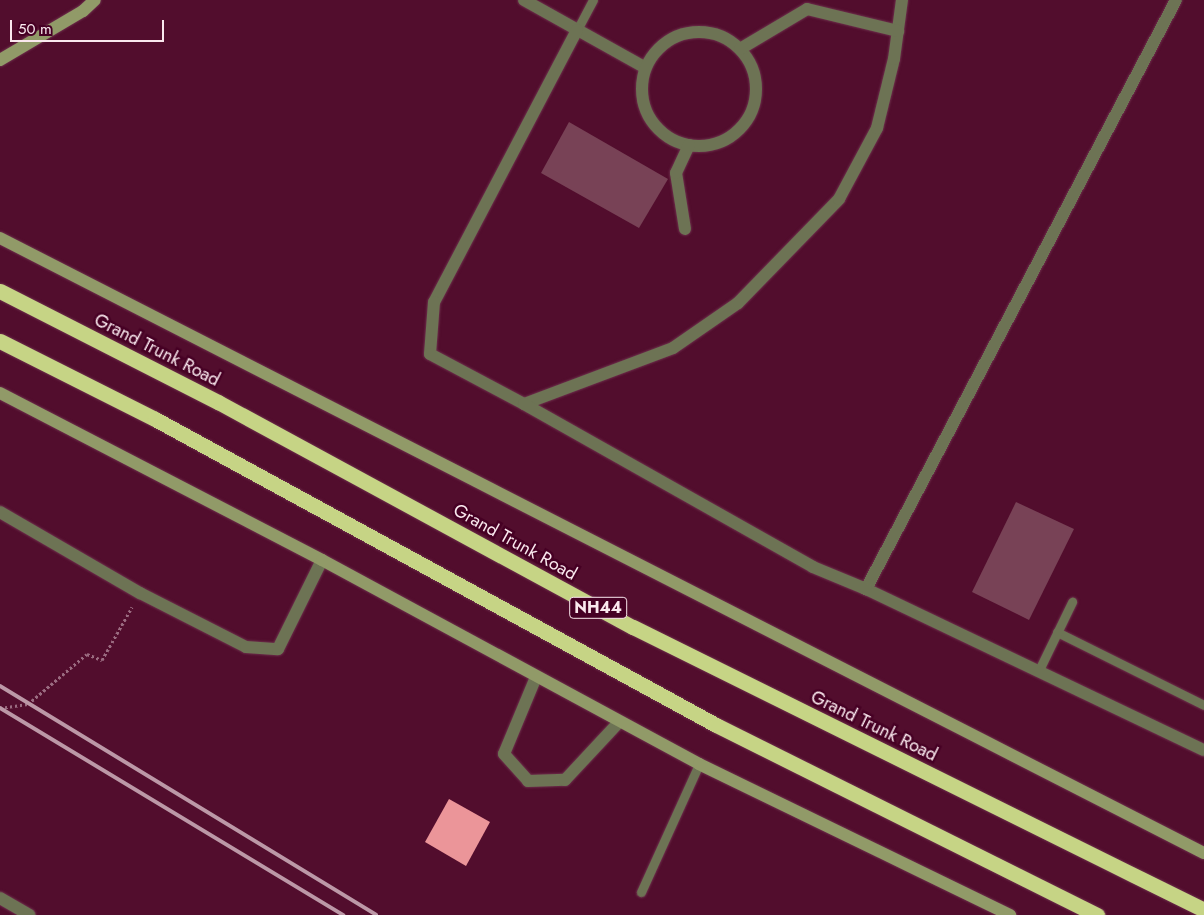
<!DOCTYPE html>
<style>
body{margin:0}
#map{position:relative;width:1204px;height:915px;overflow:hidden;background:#520d2d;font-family:Jost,sans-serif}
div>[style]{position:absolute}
.green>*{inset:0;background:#784256}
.building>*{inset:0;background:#eb9599}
.path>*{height:3px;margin-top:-1.5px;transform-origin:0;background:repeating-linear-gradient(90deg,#9a6b80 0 2.5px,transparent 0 5px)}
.roads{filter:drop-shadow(0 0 1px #6d304c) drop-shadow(0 0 1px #6d304c)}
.lane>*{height:9px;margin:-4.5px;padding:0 4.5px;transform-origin:4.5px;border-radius:4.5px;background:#6d7354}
.street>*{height:12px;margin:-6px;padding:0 6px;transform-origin:6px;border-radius:6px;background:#6d7354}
.street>.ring{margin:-6px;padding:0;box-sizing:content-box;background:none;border:12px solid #6d7354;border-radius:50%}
.secondary>*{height:12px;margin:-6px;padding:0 6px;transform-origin:6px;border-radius:6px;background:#919a68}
.highway>*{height:15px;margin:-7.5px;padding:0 7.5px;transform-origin:7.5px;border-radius:7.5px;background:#c6d485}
.rail>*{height:4px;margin:-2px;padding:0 2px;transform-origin:2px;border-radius:2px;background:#bc98a7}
span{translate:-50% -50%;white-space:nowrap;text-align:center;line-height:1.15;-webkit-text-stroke:5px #460024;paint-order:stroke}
.shield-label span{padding:1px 4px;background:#460024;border:1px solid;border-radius:4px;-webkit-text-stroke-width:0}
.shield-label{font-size:16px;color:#fae8ee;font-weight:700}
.street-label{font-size:18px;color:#fae8ee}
.scale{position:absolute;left:10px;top:20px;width:154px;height:22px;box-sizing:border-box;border:2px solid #fae8ee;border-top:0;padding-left:6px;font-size:15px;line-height:18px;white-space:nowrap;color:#fae8ee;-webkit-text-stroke:4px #460024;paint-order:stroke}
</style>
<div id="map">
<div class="green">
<i style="clip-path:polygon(569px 122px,668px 179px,639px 228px,541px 173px)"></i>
<i style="clip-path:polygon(1016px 502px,1074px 529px,1029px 620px,972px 592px)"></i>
</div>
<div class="building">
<i style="clip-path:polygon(449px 799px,490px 822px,466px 866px,425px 842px)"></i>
</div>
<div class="path">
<i style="left:0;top:708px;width:28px;rotate:-8deg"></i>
<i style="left:28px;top:704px;width:77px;rotate:-40.3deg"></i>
<i style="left:87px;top:654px;width:16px;rotate:22deg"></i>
<i style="left:102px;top:660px;width:61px;rotate:-60.5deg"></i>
</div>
<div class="roads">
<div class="lane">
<i style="left:577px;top:30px;width:34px;rotate:-62deg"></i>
<i style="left:1057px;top:632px;width:164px;rotate:26.4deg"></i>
<i style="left:1039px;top:670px;width:76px;rotate:-64.1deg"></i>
<i style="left:641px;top:892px;width:141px;rotate:-65.6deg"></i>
</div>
<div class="street">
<i style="left:524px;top:0;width:137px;rotate:29.2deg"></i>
<i style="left:1176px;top:0;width:666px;rotate:117.76deg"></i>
<i style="left:866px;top:589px;width:374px;rotate:25.5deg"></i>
<i style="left:577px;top:30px;width:307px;rotate:117.7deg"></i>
<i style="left:434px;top:302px;width:52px;rotate:94.4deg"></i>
<i style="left:430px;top:354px;width:106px;rotate:28deg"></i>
<i style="left:524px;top:404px;width:159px;rotate:-20.6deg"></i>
<i style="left:673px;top:348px;width:79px;rotate:-34.7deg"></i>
<i style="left:738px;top:303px;width:145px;rotate:-45.8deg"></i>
<i style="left:839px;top:199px;width:81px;rotate:-61.8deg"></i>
<i style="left:877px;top:128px;width:71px;rotate:-76.2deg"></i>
<i style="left:894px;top:59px;width:60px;rotate:-82.3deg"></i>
<i class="ring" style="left:642px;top:32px;width:102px;height:102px"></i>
<i style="left:740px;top:49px;width:78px;rotate:-30.8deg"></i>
<i style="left:807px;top:9px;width:94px;rotate:13.6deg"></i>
<i style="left:685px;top:229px;width:57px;rotate:-99.1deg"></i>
<i style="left:676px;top:173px;width:31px;rotate:-65deg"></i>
<i style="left:524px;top:404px;width:332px;rotate:29.4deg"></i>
<i style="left:813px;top:567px;width:57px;rotate:22.5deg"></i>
<i style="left:0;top:512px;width:162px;rotate:30.1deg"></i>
<i style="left:140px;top:593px;width:119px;rotate:27deg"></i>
<i style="left:246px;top:647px;width:32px;rotate:4deg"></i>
<i style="left:278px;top:649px;width:99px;rotate:-63.7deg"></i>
<i style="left:536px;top:677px;width:83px;rotate:112.6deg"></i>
<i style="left:504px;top:754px;width:36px;rotate:48deg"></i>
<i style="left:528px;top:781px;width:37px;rotate:-2deg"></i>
<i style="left:565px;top:780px;width:79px;rotate:-47deg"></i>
<i style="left:0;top:898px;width:34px;rotate:30deg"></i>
</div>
<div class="secondary">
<i style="left:0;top:60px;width:96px;rotate:-30.6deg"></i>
<i style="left:83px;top:11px;width:16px;rotate:-43deg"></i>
<i style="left:0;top:238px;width:1352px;rotate:27.06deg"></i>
<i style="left:0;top:393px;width:363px;rotate:27.4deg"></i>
<i style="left:322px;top:560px;width:429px;rotate:28.4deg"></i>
<i style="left:699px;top:764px;width:346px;rotate:25.9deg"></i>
</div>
<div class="highway">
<i style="left:0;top:291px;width:245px;rotate:27deg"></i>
<i style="left:218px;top:402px;width:472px;rotate:28.5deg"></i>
<i style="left:633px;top:627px;width:637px;rotate:26.36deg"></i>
<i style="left:0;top:341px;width:174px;rotate:26.7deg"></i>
<i style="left:155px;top:419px;width:639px;rotate:28.61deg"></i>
<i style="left:716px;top:725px;width:426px;rotate:26.5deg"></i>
</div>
</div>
<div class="rail">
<i style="left:0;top:686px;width:440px;rotate:31.3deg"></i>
<i style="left:0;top:708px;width:401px;rotate:31.1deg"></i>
</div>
<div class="shield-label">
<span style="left:598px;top:608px">NH44</span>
</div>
<div class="street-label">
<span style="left:157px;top:350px;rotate:27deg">Grand Trunk Road</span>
<span style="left:515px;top:542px;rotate:29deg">Grand Trunk Road</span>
<span style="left:874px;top:726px;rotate:26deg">Grand Trunk Road</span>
</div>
<div class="scale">50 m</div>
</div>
